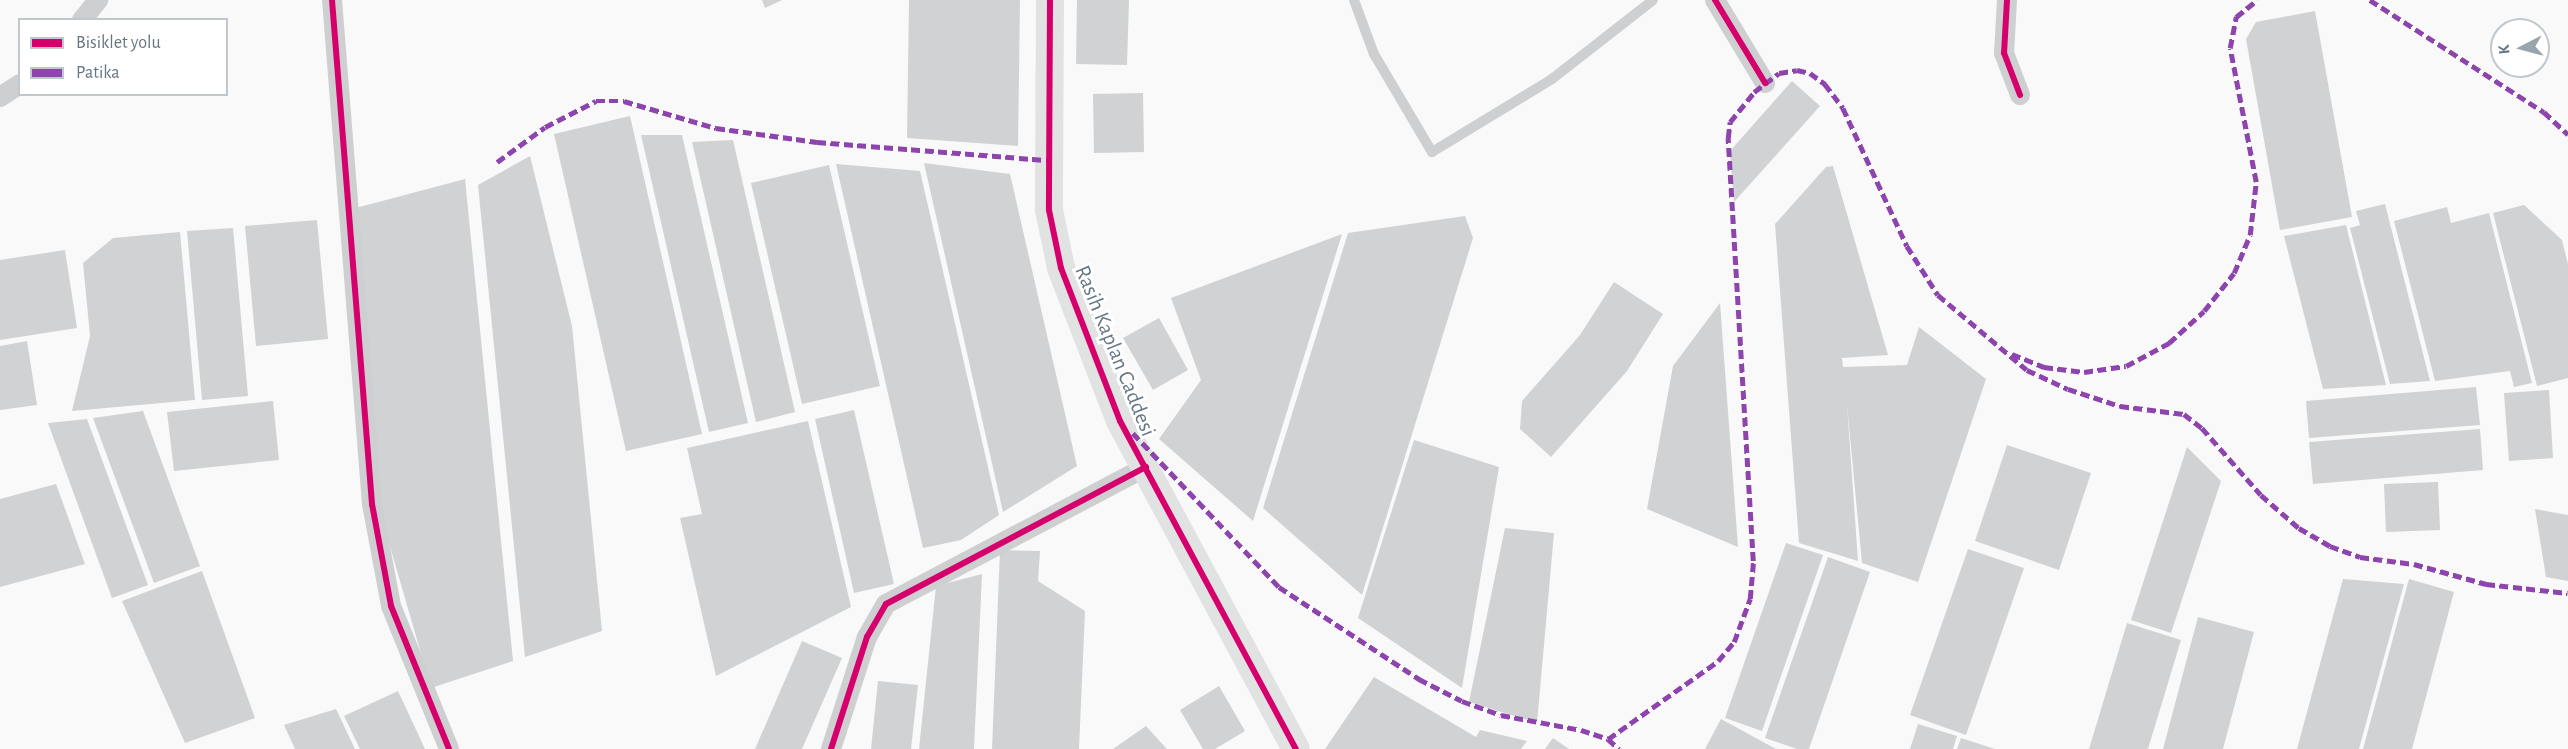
<!DOCTYPE html>
<style>
body{margin:0}
#map{position:relative;width:2568px;height:749px;overflow:hidden;background:#f9f9f9;font-family:"Alegreya Sans",sans-serif}
div>[style]{position:absolute}
.building>*{inset:0;background:#d0d2d3}
.lane>*{height:10px;margin:-5px;padding:0 5px;transform-origin:5px;border-radius:5px;background:#cecfd0}
.street>*{height:20px;margin:-10px;padding:0 10px;transform-origin:10px;border-radius:10px;background:#cecfd0}
.secondary>*{height:28px;margin:-14px;padding:0 14px;transform-origin:14px;border-radius:14px;background:#e1e2e2}
.quiet>*{height:4.5px;margin-top:-2.25px;transform-origin:0;background:repeating-linear-gradient(90deg,#8e44ad 0 9px,transparent 0 13.5px)}
.cycleway>*{height:6px;margin:-3px;padding:0 3px;transform-origin:3px;border-radius:3px;background:#d6006c}
span{translate:-50% -50%;white-space:nowrap;text-align:center;line-height:1.15;-webkit-text-stroke:6px #fff;paint-order:stroke}
.street-label{font-size:22px;color:#657683}
.legend{position:absolute;left:18px;top:18px;width:210px;height:78px;box-sizing:border-box;background:#fff;border:2px solid #c1c8cd;margin:0;padding:8px 10px;list-style:none;font-size:18px;color:#657683}
.legend li{display:flex;align-items:center;gap:12px;height:30px}
.legend b{width:30px;border:2px solid #c1c8cd}
.north{position:absolute;left:2490px;top:18px;width:60px;height:60px;box-sizing:border-box;background:#fff;border:2px solid #c1c8cd;border-radius:50%;rotate:264deg;font-size:16px;font-weight:700;line-height:24px;text-align:center;color:#657683}
.north::after{content:'';display:block;margin:auto;width:21px;height:27px;background:#99a4ac;clip-path:polygon(50% 0,100% 100%,50% 72%,0 100%)}
</style>
<div id="map">
<div class="building">
<i style="clip-path:polygon(762px 0,782px 0,765px 8px)"></i>
<i style="clip-path:polygon(909px 0,1020px 0,1018px 146px,907px 138px)"></i>
<i style="clip-path:polygon(1077px 0,1129px 0,1127px 65px,1076px 64px)"></i>
<i style="clip-path:polygon(2315px 11px,2352px 217px,2280px 230px,2246px 39px,2256px 22px)"></i>
<i style="clip-path:polygon(1792px 81px,1820px 106px,1734px 202px,1730px 151px)"></i>
<i style="clip-path:polygon(1143px 93px,1144px 152px,1094px 153px,1093px 94px)"></i>
<i style="clip-path:polygon(630px 116px,702px 434px,626px 451px,554px 134px)"></i>
<i style="clip-path:polygon(641px 135px,682px 135px,748px 423px,709px 432px)"></i>
<i style="clip-path:polygon(733px 140px,795px 412px,756px 422px,692px 142px)"></i>
<i style="clip-path:polygon(530px 156px,572px 326px,602px 631px,525px 657px,478px 185px)"></i>
<i style="clip-path:polygon(924px 163px,1010px 174px,1049px 344px,1077px 466px,1003px 512px)"></i>
<i style="clip-path:polygon(836px 164px,920px 171px,999px 515px,961px 540px,923px 548px)"></i>
<i style="clip-path:polygon(829px 165px,880px 386px,802px 404px,751px 183px)"></i>
<i style="clip-path:polygon(1833px 166px,1888px 355px,1842px 358px,1843px 367px,1907px 365px,1919px 327px,1986px 379px,1918px 582px,1862px 563px,1847px 405px,1858px 561px,1799px 543px,1775px 224px,1826px 167px)"></i>
<i style="clip-path:polygon(465px 179px,513px 661px,431px 688px,382px 519px,352px 209px)"></i>
<i style="clip-path:polygon(2385px 204px,2430px 381px,2390px 384px,2350px 228px,2360px 225px,2356px 211px)"></i>
<i style="clip-path:polygon(2524px 205px,2562px 240px,2568px 264px,2568px 378px,2537px 386px,2493px 213px)"></i>
<i style="clip-path:polygon(2447px 207px,2451px 223px,2489px 213px,2532px 383px,2514px 387px,2510px 371px,2435px 381px,2394px 221px)"></i>
<i style="clip-path:polygon(1465px 216px,1473px 238px,1362px 595px,1263px 508px,1348px 233px)"></i>
<i style="clip-path:polygon(317px 220px,328px 339px,256px 346px,245px 226px)"></i>
<i style="clip-path:polygon(2346px 225px,2386px 385px,2323px 389px,2284px 236px)"></i>
<i style="clip-path:polygon(233px 228px,248px 396px,202px 400px,187px 231px)"></i>
<i style="clip-path:polygon(180px 232px,195px 400px,72px 411px,90px 336px,83px 263px,113px 238px)"></i>
<i style="clip-path:polygon(1342px 234px,1253px 521px,1159px 439px,1201px 380px,1171px 298px)"></i>
<i style="clip-path:polygon(65px 250px,77px 328px,0 340px,0 260px)"></i>
<i style="clip-path:polygon(1614px 282px,1663px 314px,1627px 371px,1551px 457px,1520px 429px,1522px 401px,1580px 335px)"></i>
<i style="clip-path:polygon(1720px 303px,1738px 547px,1647px 509px,1673px 366px)"></i>
<i style="clip-path:polygon(1159px 318px,1188px 370px,1153px 390px,1123px 338px)"></i>
<i style="clip-path:polygon(27px 341px,37px 405px,0 410px,0 346px)"></i>
<i style="clip-path:polygon(2476px 387px,2480px 425px,2309px 438px,2306px 401px)"></i>
<i style="clip-path:polygon(2549px 390px,2553px 458px,2509px 461px,2504px 393px)"></i>
<i style="clip-path:polygon(273px 401px,279px 460px,174px 471px,167px 412px)"></i>
<i style="clip-path:polygon(854px 410px,894px 584px,854px 593px,815px 419px)"></i>
<i style="clip-path:polygon(143px 411px,200px 566px,154px 583px,93px 418px)"></i>
<i style="clip-path:polygon(87px 419px,148px 585px,112px 598px,48px 423px)"></i>
<i style="clip-path:polygon(808px 421px,851px 607px,716px 676px,680px 518px,702px 514px,687px 448px)"></i>
<i style="clip-path:polygon(2480px 429px,2483px 470px,2313px 484px,2309px 442px)"></i>
<i style="clip-path:polygon(1414px 440px,1499px 467px,1462px 688px,1358px 618px)"></i>
<i style="clip-path:polygon(2007px 445px,2091px 473px,2059px 570px,1975px 541px)"></i>
<i style="clip-path:polygon(2187px 447px,2221px 481px,2171px 633px,2131px 620px)"></i>
<i style="clip-path:polygon(2438px 482px,2440px 530px,2386px 532px,2384px 484px)"></i>
<i style="clip-path:polygon(56px 484px,85px 564px,0 587px,0 499px)"></i>
<i style="clip-path:polygon(2535px 509px,2568px 515px,2568px 581px,2546px 577px)"></i>
<i style="clip-path:polygon(1505px 528px,1554px 533px,1537px 723px,1469px 702px)"></i>
<i style="clip-path:polygon(1786px 543px,1823px 555px,1762px 731px,1725px 718px)"></i>
<i style="clip-path:polygon(1968px 549px,2024px 568px,1966px 735px,1910px 715px)"></i>
<i style="clip-path:polygon(1000px 550px,1040px 551px,1038px 581px,1085px 611px,1079px 749px,992px 749px)"></i>
<i style="clip-path:polygon(1828px 557px,1870px 572px,1809px 749px,1797px 749px,1765px 738px)"></i>
<i style="clip-path:polygon(202px 571px,255px 718px,185px 743px,122px 601px)"></i>
<i style="clip-path:polygon(982px 574px,974px 749px,919px 749px,936px 586px)"></i>
<i style="clip-path:polygon(2343px 579px,2404px 584px,2359px 749px,2297px 749px)"></i>
<i style="clip-path:polygon(2409px 579px,2454px 592px,2412px 749px,2363px 749px)"></i>
<i style="clip-path:polygon(2198px 617px,2254px 632px,2223px 749px,2163px 749px)"></i>
<i style="clip-path:polygon(2127px 623px,2181px 640px,2148px 749px,2089px 749px)"></i>
<i style="clip-path:polygon(802px 641px,842px 658px,802px 749px,755px 749px)"></i>
<i style="clip-path:polygon(1374px 677px,1476px 737px,1480px 730px,1527px 741px,1521px 749px,1325px 749px)"></i>
<i style="clip-path:polygon(878px 681px,918px 685px,911px 749px,871px 749px)"></i>
<i style="clip-path:polygon(1219px 686px,1245px 731px,1215px 749px,1203px 749px,1180px 710px)"></i>
<i style="clip-path:polygon(398px 691px,425px 749px,360px 749px,344px 716px)"></i>
<i style="clip-path:polygon(336px 709px,355px 749px,295px 749px,284px 725px)"></i>
<i style="clip-path:polygon(1721px 719px,1776px 749px,1705px 749px)"></i>
<i style="clip-path:polygon(1918px 724px,1957px 736px,1953px 749px,1910px 749px)"></i>
<i style="clip-path:polygon(1146px 726px,1167px 749px,1113px 749px)"></i>
<i style="clip-path:polygon(1553px 738px,1569px 749px,1545px 749px)"></i>
<i style="clip-path:polygon(1961px 738px,1995px 749px,1957px 749px)"></i>
</div>
<div class="lane">
<i style="left:1354px;top:0;width:58px;rotate:69.7deg"></i>
<i style="left:1374px;top:54px;width:114px;rotate:59.4deg"></i>
<i style="left:1432px;top:152px;width:140px;rotate:-31.3deg"></i>
<i style="left:1552px;top:79px;width:128px;rotate:-38deg"></i>
</div>
<div class="street">
<i style="left:332px;top:0;width:506px;rotate:85.46deg"></i>
<i style="left:372px;top:504px;width:104px;rotate:79.4deg"></i>
<i style="left:391px;top:606px;width:154px;rotate:67.9deg"></i>
<i style="left:1715px;top:0;width:97px;rotate:58.9deg"></i>
<i style="left:2007px;top:0;width:53px;rotate:93.2deg"></i>
<i style="left:2004px;top:53px;width:45px;rotate:69.1deg"></i>
<i style="left:82px;top:20px;width:26px;rotate:-51deg"></i>
<i style="left:0;top:97px;width:24px;rotate:-33deg"></i>
<i style="left:831px;top:749px;width:118px;rotate:-72.2deg"></i>
<i style="left:867px;top:637px;width:38px;rotate:-60deg"></i>
<i style="left:886px;top:604px;width:294px;rotate:-27.8deg"></i>
</div>
<div class="secondary">
<i style="left:1050px;top:0;width:210px;rotate:90.3deg"></i>
<i style="left:1049px;top:210px;width:59px;rotate:78.3deg"></i>
<i style="left:1061px;top:268px;width:164px;rotate:68.9deg"></i>
<i style="left:1120px;top:421px;width:372px;rotate:61.8deg"></i>
</div>
<div class="quiet">
<i style="left:2370px;top:0;width:207px;rotate:32.8deg"></i>
<i style="left:2544px;top:112px;width:33px;rotate:43deg"></i>
<i style="left:497px;top:162px;width:59px;rotate:-36.1deg"></i>
<i style="left:545px;top:127px;width:57px;rotate:-27deg"></i>
<i style="left:596px;top:101px;width:28px"></i>
<i style="left:624px;top:101px;width:96px;rotate:16.4deg"></i>
<i style="left:716px;top:128px;width:102px;rotate:7.9deg"></i>
<i style="left:817px;top:142px;width:232px;rotate:4.5deg"></i>
<i style="left:2012px;top:354px;width:35px;rotate:22deg"></i>
<i style="left:2044px;top:367px;width:40px;rotate:7.1deg"></i>
<i style="left:2084px;top:372px;width:42px;rotate:-8.1deg"></i>
<i style="left:2126px;top:366px;width:49px;rotate:-28.1deg"></i>
<i style="left:2169px;top:343px;width:47px;rotate:-42.4deg"></i>
<i style="left:2204px;top:311px;width:48px;rotate:-51.7deg"></i>
<i style="left:2234px;top:273px;width:41px;rotate:-67.2deg"></i>
<i style="left:2250px;top:235px;width:53px;rotate:-83.5deg"></i>
<i style="left:2256px;top:182px;width:136px;rotate:-101deg"></i>
<i style="left:2230px;top:48px;width:32px;rotate:-79deg"></i>
<i style="left:2236px;top:17px;width:27px;rotate:-39deg"></i>
<i style="left:1133px;top:433px;width:212px;rotate:46.5deg"></i>
<i style="left:1279px;top:587px;width:168px;rotate:33.3deg"></i>
<i style="left:1419px;top:679px;width:48px;rotate:27.1deg"></i>
<i style="left:1462px;top:701px;width:41px;rotate:19.7deg"></i>
<i style="left:1501px;top:715px;width:81px;rotate:10.6deg"></i>
<i style="left:1581px;top:730px;width:28px;rotate:18deg"></i>
<i style="left:1608px;top:739px;width:15px;rotate:42deg"></i>
<i style="left:1608px;top:739px;width:135px;rotate:-35.3deg"></i>
<i style="left:1718px;top:661px;width:25px;rotate:-50deg"></i>
<i style="left:1734px;top:642px;width:46px;rotate:-69.6deg"></i>
<i style="left:1750px;top:599px;width:38px;rotate:-85deg"></i>
<i style="left:1753px;top:561px;width:424px;rotate:-93.4deg"></i>
<i style="left:1728px;top:138px;width:16px;rotate:-83deg"></i>
<i style="left:1730px;top:122px;width:38px;rotate:-51deg"></i>
<i style="left:1754px;top:92px;width:31px;rotate:-37deg"></i>
<i style="left:1779px;top:73px;width:18px;rotate:-9deg"></i>
<i style="left:1797px;top:70px;width:13px;rotate:13deg"></i>
<i style="left:1810px;top:73px;width:19px;rotate:36deg"></i>
<i style="left:1825px;top:84px;width:30px;rotate:53deg"></i>
<i style="left:1843px;top:108px;width:152px;rotate:65.1deg"></i>
<i style="left:1907px;top:246px;width:58px;rotate:57.7deg"></i>
<i style="left:1938px;top:295px;width:116px;rotate:40.1deg"></i>
<i style="left:2027px;top:370px;width:45px;rotate:24.9deg"></i>
<i style="left:2068px;top:389px;width:55px;rotate:18.1deg"></i>
<i style="left:2120px;top:406px;width:64px;rotate:7.1deg"></i>
<i style="left:2184px;top:414px;width:23px;rotate:38deg"></i>
<i style="left:2202px;top:428px;width:89px;rotate:48.6deg"></i>
<i style="left:2261px;top:495px;width:50px;rotate:41deg"></i>
<i style="left:2299px;top:528px;width:36px;rotate:30deg"></i>
<i style="left:2330px;top:546px;width:32px;rotate:20deg"></i>
<i style="left:2360px;top:557px;width:54px;rotate:7.4deg"></i>
<i style="left:2414px;top:564px;width:75px;rotate:15.5deg"></i>
<i style="left:2486px;top:584px;width:82px;rotate:6.3deg"></i>
</div>
<div class="cycleway">
<i style="left:332px;top:0;width:506px;rotate:85.46deg"></i>
<i style="left:372px;top:504px;width:104px;rotate:79.4deg"></i>
<i style="left:391px;top:606px;width:154px;rotate:67.9deg"></i>
<i style="left:1050px;top:0;width:210px;rotate:90.3deg"></i>
<i style="left:1049px;top:210px;width:59px;rotate:78.3deg"></i>
<i style="left:1061px;top:268px;width:164px;rotate:68.9deg"></i>
<i style="left:1120px;top:421px;width:372px;rotate:61.8deg"></i>
<i style="left:1715px;top:0;width:97px;rotate:58.9deg"></i>
<i style="left:2007px;top:0;width:53px;rotate:93.2deg"></i>
<i style="left:2004px;top:53px;width:45px;rotate:69.1deg"></i>
<i style="left:831px;top:749px;width:118px;rotate:-72.2deg"></i>
<i style="left:867px;top:637px;width:38px;rotate:-60deg"></i>
<i style="left:886px;top:604px;width:294px;rotate:-27.8deg"></i>
</div>
<div class="street-label">
<span style="left:1115px;top:351px;rotate:68deg">Rasih Kaplan Caddesi</span>
</div>
<ul class="legend">
<li><b style="height:8px;background:#d6006c"></b>Bisiklet yolu</li>
<li><b style="height:8px;background:#8e44ad"></b>Patika</li>
</ul>
<div class="north">K</div>
</div>
